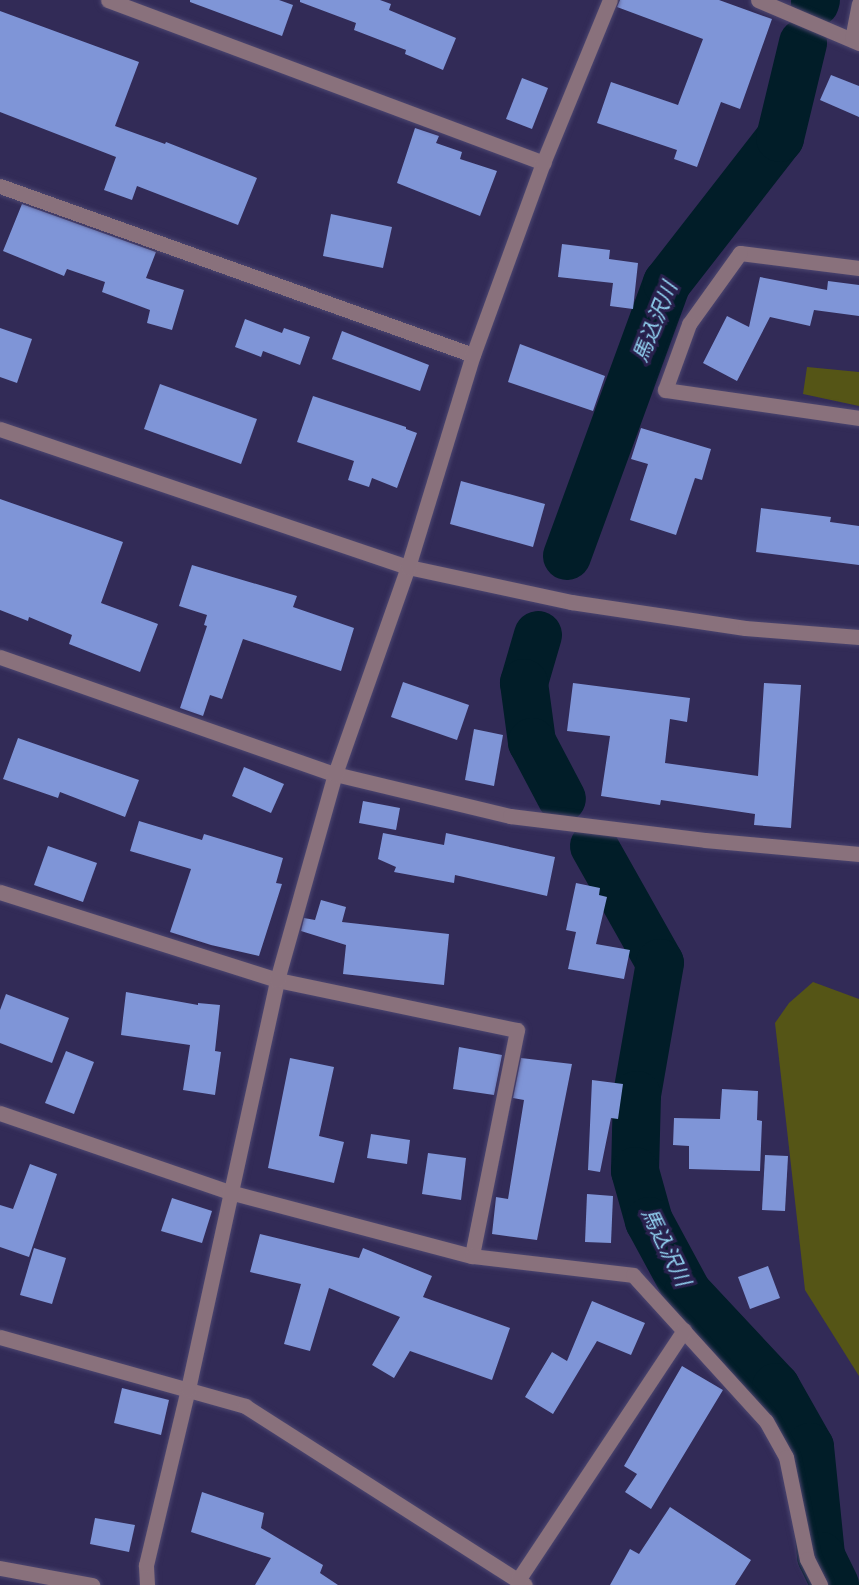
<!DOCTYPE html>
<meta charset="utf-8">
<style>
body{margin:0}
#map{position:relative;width:859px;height:1585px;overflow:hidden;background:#322b57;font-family:"DM Sans","Noto Sans JP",sans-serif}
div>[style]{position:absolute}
.green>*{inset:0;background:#555516}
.river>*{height:48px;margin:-24px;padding:0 24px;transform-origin:24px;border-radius:24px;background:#011d28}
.building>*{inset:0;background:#7f95d7}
.roads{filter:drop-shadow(0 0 2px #4c4670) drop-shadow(0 0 2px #4c4670)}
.minor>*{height:15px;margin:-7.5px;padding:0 7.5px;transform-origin:7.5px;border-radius:7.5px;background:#89717c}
span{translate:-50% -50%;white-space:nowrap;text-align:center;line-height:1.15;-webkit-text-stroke:6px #28204c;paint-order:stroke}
.water-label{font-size:21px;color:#93d4f3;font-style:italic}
</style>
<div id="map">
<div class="green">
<i style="clip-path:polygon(807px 367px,859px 372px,859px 406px,803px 394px)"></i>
<i style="clip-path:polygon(813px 982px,859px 999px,859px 1376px,805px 1290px,775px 1023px,789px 1003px)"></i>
</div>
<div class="river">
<i style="left:815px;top:3px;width:3px;rotate:-72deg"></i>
<i style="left:567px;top:556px;width:291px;rotate:-69.9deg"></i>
<i style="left:667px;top:283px;width:184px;rotate:-52.1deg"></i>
<i style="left:780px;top:138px;width:98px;rotate:-76.4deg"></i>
<i style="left:538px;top:635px;width:50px;rotate:106.3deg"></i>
<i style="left:524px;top:683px;width:60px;rotate:82.3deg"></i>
<i style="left:532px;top:742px;width:64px;rotate:62.2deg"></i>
<i style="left:594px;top:846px;width:134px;rotate:60.6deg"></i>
<i style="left:660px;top:963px;width:134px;rotate:99.9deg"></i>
<i style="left:637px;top:1095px;width:76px;rotate:91.5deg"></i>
<i style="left:635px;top:1171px;width:52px;rotate:74.4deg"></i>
<i style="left:649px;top:1221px;width:82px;rotate:61.6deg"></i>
<i style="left:688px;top:1293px;width:129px;rotate:46.9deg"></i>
<i style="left:776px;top:1387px;width:69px;rotate:60.5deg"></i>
<i style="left:810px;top:1447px;width:110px;rotate:84.2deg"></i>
<i style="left:821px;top:1556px;width:32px;rotate:64deg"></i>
</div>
<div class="building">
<i style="clip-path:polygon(190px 0,279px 0,293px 5px,282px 36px,190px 2px)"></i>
<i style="clip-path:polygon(300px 0,380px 0,391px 4px,389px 10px,456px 38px,443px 70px,405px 54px,406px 50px,354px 30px,356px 23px,300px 2px)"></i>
<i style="clip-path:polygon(620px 0,719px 0,772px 19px,740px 109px,721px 102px,697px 167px,674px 159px,677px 150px,597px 123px,611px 82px,678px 105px,703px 39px,617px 7px)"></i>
<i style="clip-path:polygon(0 11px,139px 62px,115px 126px,165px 144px,166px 142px,257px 178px,238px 225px,137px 186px,132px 200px,104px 190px,116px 157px,0 112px)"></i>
<i style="clip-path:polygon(831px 75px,859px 86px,859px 117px,820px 100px)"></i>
<i style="clip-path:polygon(522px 78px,548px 88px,532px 129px,506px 119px)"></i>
<i style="clip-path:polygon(415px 128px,439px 136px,436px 143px,462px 152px,460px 159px,497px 171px,480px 216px,397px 183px)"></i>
<i style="clip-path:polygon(22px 204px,156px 252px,146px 278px,184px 290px,172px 330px,147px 323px,150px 310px,102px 292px,105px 282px,67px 269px,64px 276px,3px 251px)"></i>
<i style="clip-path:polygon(331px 214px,392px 227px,383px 268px,323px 256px)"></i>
<i style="clip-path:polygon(562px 244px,610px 250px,609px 259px,638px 263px,633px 309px,610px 306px,613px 283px,558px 277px)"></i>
<i style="clip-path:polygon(760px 277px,827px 290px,828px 281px,859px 285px,859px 316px,814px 310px,810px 326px,770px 317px,737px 381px,703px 363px,727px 316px,749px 327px)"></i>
<i style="clip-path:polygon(245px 319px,282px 333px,284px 328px,310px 337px,300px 365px,263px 351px,261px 357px,235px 347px)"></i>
<i style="clip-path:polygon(0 328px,32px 339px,17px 383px,0 377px)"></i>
<i style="clip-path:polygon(342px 331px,429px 365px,420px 391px,332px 359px)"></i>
<i style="clip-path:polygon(520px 344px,605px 376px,593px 411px,508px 382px)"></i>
<i style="clip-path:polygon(160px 384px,257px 419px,241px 464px,144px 429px)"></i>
<i style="clip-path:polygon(313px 396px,406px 427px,406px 429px,417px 433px,397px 488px,372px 478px,369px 487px,348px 480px,354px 461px,297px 442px)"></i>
<i style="clip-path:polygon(641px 428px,711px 449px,702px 480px,695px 478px,676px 535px,630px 520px,648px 464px,631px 459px)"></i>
<i style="clip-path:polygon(461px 481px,545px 504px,533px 547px,450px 524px)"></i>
<i style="clip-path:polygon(0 499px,123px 542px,101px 603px,158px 624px,140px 672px,69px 644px,72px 635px,29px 617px,28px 621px,0 610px)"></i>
<i style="clip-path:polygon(761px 508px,831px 517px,830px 522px,859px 526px,859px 565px,756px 552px)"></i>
<i style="clip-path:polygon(192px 565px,297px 596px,293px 607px,354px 628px,341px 671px,243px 639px,222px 699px,210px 695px,203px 716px,180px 708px,207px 626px,204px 625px,207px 615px,179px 606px)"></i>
<i style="clip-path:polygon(403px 682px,469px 705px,457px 740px,391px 717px)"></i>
<i style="clip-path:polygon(573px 683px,690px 698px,687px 722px,670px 719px,665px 763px,758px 776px,764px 683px,801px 685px,791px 828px,754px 825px,755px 814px,661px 800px,660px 805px,601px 796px,610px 736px,567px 731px)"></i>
<i style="clip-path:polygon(474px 729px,503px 735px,494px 786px,465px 780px)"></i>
<i style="clip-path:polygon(18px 738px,139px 780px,125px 817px,60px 792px,58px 798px,3px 779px)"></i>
<i style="clip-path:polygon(244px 767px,284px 784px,271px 813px,232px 796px)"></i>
<i style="clip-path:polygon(363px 801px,400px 808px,396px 830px,359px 823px)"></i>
<i style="clip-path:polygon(139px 821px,202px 840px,204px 834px,283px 858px,276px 883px,282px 884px,259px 956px,211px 945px,170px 932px,191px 869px,130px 851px)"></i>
<i style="clip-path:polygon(383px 833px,444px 845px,446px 833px,555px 857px,547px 896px,455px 875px,454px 883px,394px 872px,396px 867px,378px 859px)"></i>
<i style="clip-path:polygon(48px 846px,97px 863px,83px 902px,34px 885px)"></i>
<i style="clip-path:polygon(576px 883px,600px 888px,599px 895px,607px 897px,596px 944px,630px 950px,624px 979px,568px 969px,576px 932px,566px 930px)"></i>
<i style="clip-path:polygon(321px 900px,346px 907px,342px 922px,449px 934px,444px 985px,343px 974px,346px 945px,301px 931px,304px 918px,315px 920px)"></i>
<i style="clip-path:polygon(126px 992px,198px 1005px,198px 1003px,220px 1005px,215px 1051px,221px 1052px,215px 1095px,183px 1090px,190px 1045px,121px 1035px)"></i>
<i style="clip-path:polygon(6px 994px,69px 1018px,52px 1063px,0 1043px,0 1010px)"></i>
<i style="clip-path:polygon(459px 1047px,502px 1055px,494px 1095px,453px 1089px)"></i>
<i style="clip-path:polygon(66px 1051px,94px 1062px,74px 1114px,45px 1103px)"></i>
<i style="clip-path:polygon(290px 1058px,334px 1067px,319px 1136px,344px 1142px,334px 1183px,268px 1168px)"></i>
<i style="clip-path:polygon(521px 1058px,572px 1064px,537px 1240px,492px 1234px,496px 1197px,508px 1199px,524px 1100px,513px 1098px)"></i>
<i style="clip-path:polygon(592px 1080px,623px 1084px,618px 1119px,611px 1118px,600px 1172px,588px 1170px)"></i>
<i style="clip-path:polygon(722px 1089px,758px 1091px,757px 1120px,762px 1121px,760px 1171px,689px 1169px,689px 1146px,673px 1145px,674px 1118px,720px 1119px)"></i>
<i style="clip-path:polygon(371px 1134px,410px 1140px,407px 1164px,367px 1158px)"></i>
<i style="clip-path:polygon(428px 1153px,466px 1158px,461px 1200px,422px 1194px)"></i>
<i style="clip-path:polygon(765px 1155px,788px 1156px,785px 1211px,762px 1210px)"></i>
<i style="clip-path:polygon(30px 1164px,57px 1174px,29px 1257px,0 1247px,0 1205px,13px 1209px)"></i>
<i style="clip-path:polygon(587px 1194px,613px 1196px,611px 1243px,585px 1242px)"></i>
<i style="clip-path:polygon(172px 1198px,212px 1211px,202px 1243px,161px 1231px)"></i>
<i style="clip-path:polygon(260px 1234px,359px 1258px,363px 1248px,432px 1276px,423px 1297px,510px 1328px,492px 1380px,410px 1351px,394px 1378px,372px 1365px,400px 1317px,329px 1288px,310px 1351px,284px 1344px,301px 1284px,250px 1272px)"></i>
<i style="clip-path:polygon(34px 1248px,66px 1258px,52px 1304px,20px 1295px)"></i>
<i style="clip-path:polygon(768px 1266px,780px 1298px,750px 1309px,738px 1277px)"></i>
<i style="clip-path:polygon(592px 1301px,645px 1323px,631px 1355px,597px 1341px,553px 1414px,525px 1397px,552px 1352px,567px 1361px)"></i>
<i style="clip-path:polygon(682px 1366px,723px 1390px,651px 1509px,625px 1492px,637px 1474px,624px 1466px)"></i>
<i style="clip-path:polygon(122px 1388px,169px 1400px,161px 1435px,114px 1423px)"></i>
<i style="clip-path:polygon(202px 1492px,264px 1513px,261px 1528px,323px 1565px,320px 1573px,338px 1585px,255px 1585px,271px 1558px,191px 1532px)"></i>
<i style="clip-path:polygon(670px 1507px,751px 1560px,735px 1585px,610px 1585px,630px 1549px,639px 1554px)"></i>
<i style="clip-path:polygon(95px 1518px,135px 1525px,129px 1552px,90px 1544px)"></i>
</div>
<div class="roads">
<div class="minor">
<i style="left:108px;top:0;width:465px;rotate:20.5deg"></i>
<i style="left:758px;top:0;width:110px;rotate:23.1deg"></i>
<i style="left:852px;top:39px;width:36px;rotate:-79deg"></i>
<i style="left:0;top:186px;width:502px;rotate:19.66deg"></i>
<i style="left:859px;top:268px;width:120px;rotate:-172.8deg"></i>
<i style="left:740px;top:253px;width:87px;rotate:125.7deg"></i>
<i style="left:689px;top:324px;width:70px;rotate:110deg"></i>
<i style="left:665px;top:390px;width:196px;rotate:8.2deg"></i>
<i style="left:0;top:429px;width:431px;rotate:18.7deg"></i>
<i style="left:408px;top:567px;width:167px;rotate:12.1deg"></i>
<i style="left:571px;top:602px;width:176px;rotate:8.5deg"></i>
<i style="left:745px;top:628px;width:114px;rotate:4.5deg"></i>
<i style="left:0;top:657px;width:355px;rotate:19.3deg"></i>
<i style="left:335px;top:774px;width:180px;rotate:13.5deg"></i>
<i style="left:510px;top:816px;width:196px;rotate:7deg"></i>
<i style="left:705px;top:840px;width:155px;rotate:5.2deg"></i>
<i style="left:0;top:892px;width:291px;rotate:17.6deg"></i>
<i style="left:277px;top:980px;width:245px;rotate:11.8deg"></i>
<i style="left:517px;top:1030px;width:230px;rotate:101.3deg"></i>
<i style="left:0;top:1113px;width:242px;rotate:19deg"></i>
<i style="left:229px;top:1192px;width:251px;rotate:14.8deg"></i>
<i style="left:472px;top:1256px;width:162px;rotate:6.7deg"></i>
<i style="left:633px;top:1275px;width:197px;rotate:47.7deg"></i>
<i style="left:766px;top:1421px;width:41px;rotate:60.9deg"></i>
<i style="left:786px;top:1457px;width:104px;rotate:78.4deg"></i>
<i style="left:807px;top:1559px;width:29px;rotate:63deg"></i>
<i style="left:0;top:1337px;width:255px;rotate:15.7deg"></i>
<i style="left:245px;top:1406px;width:332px;rotate:32.6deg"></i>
<i style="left:0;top:1568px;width:94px;rotate:10.5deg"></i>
<i style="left:518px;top:1580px;width:300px;rotate:-56.4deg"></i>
<i style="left:147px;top:1585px;width:20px;rotate:-93deg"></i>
<i style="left:146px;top:1565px;width:181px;rotate:-76.6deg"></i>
<i style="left:188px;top:1389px;width:419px;rotate:-77.7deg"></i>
<i style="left:277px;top:980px;width:214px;rotate:-74.3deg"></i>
<i style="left:335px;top:774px;width:219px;rotate:-70.6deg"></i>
<i style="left:408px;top:567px;width:222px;rotate:-73deg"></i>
<i style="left:473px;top:355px;width:204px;rotate:-70deg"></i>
<i style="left:543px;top:163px;width:176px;rotate:-67.7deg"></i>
</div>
</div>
<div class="water-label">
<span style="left:655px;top:322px;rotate:-68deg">馬込沢川</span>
<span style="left:666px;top:1247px;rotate:64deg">馬込沢川</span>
</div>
</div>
